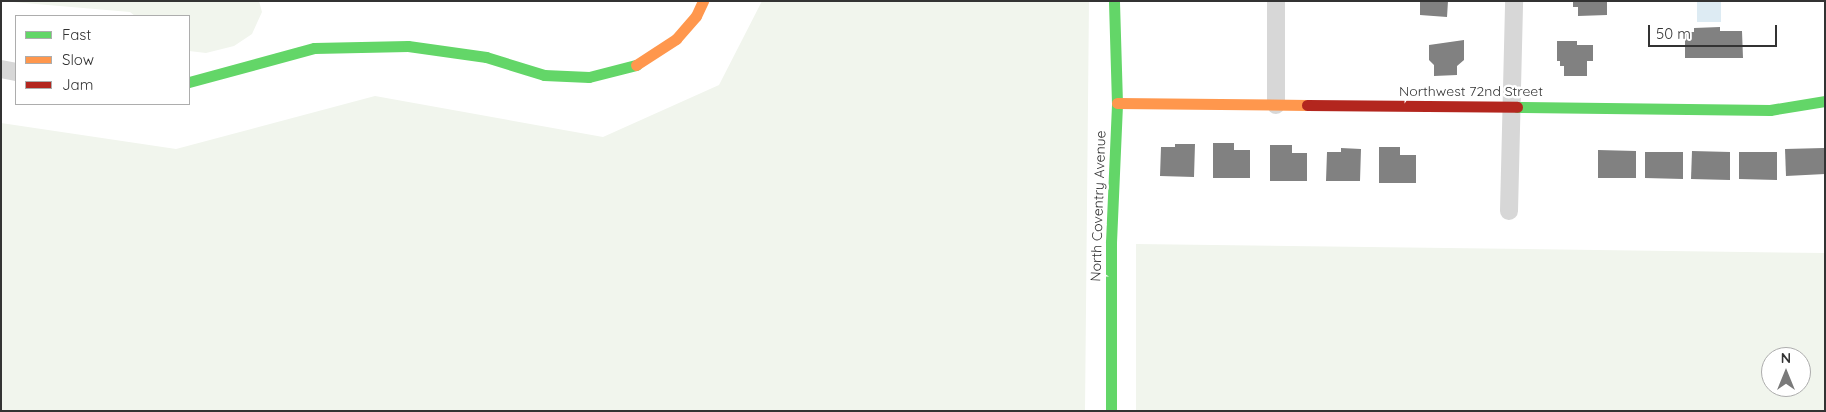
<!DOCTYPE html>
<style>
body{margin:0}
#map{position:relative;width:1826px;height:412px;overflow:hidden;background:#fff;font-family:Quicksand,sans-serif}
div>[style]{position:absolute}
.green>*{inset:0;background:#f1f5ed}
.water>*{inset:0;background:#ddebf3}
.building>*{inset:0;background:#818181}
.street>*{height:18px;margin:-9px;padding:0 9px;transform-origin:9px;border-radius:9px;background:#d7d7d7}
.fast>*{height:11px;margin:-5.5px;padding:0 5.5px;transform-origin:5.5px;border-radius:5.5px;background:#63d668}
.slow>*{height:11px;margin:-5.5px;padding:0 5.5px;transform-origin:5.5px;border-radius:5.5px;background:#ff974d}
.jam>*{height:11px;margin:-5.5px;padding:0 5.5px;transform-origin:5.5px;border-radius:5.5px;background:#b3261e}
span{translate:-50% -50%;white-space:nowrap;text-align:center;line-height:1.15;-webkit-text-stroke:5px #fff;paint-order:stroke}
.street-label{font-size:14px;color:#333}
.frame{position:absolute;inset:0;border:2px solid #333;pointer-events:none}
.legend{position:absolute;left:15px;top:15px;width:175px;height:90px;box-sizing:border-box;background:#fff;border:1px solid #adadad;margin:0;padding:6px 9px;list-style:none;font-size:15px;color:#333}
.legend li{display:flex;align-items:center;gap:10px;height:25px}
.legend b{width:25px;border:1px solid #adadad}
.north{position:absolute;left:1761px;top:347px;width:50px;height:50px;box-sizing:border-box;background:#fff;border:1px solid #adadad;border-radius:50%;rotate:0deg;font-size:14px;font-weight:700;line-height:20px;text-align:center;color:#333}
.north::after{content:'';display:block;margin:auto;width:18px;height:22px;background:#7a7a7a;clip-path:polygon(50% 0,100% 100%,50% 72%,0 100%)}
.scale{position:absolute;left:1648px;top:25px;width:129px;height:22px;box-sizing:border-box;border:2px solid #333;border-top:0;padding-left:6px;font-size:15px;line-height:18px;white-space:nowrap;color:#333;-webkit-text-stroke:4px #fff;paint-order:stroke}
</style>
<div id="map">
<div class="green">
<i style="clip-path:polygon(1px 1px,259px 1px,262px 12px,252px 34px,234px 46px,206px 53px,189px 51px,189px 16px,135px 16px,130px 12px)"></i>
<i style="clip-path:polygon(762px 1px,1089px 1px,1085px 411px,1px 411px,1px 123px,176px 149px,375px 96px,603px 137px,719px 85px)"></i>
<i style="clip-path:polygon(evenodd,1136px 244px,1825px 253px,1825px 411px,1136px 411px,1136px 244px,1771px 357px,1801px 357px,1801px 387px,1771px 387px,1771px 357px)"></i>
</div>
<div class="water">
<i style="clip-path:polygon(1697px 1px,1721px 1px,1721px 22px,1697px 22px)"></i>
</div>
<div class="building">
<i style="clip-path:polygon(1420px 1px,1448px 1px,1447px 17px,1420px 15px)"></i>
<i style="clip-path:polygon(1573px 1px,1607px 1px,1607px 15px,1578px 16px,1578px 7px,1573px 7px)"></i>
<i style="clip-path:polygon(1720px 27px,1720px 31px,1742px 31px,1743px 58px,1685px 58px,1685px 32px,1694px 32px,1694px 28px)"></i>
<i style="clip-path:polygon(1464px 40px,1464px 60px,1457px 66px,1457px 75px,1434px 76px,1434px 65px,1429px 60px,1429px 45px)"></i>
<i style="clip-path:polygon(1557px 41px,1577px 41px,1577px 45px,1593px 45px,1593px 61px,1587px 61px,1587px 76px,1564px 76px,1564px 66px,1560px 66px,1560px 61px,1557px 61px)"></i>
<i style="clip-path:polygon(1213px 143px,1234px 143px,1234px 150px,1250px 150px,1250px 178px,1213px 178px)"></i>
<i style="clip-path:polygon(1175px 144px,1195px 144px,1194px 177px,1160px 176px,1161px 147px,1175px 147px)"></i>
<i style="clip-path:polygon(1270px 145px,1292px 145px,1292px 153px,1307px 153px,1307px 181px,1270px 181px)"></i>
<i style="clip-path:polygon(1379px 147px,1400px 147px,1400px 155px,1416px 155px,1416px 183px,1379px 183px)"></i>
<i style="clip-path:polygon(1341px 148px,1361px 149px,1360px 181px,1326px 181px,1327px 152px,1341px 152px)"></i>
<i style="clip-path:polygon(1824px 148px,1825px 174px,1786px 176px,1785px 149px)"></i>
<i style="clip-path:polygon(1598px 150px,1636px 151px,1636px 178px,1598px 178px)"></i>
<i style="clip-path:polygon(1692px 151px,1730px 152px,1730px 180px,1691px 179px)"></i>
<i style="clip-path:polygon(1645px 152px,1683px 152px,1683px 179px,1645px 178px)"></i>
<i style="clip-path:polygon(1739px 152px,1777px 152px,1777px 180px,1739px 179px)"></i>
</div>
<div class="street">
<i style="left:1276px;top:1px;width:104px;rotate:90deg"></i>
<i style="left:1px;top:69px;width:15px;rotate:11deg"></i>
<i style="left:1509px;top:211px;width:210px;rotate:-88.6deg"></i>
</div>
<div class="fast">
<i style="left:189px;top:82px;width:130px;rotate:-15.2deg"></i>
<i style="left:314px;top:48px;width:94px;rotate:-1.2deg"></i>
<i style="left:408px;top:46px;width:79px;rotate:8deg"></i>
<i style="left:486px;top:57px;width:61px;rotate:17.2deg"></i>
<i style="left:544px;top:75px;width:45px;rotate:2.5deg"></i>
<i style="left:589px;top:77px;width:49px;rotate:-14.3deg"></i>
<i style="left:1517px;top:107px;width:253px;rotate:0.7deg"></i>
<i style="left:1770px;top:110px;width:56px;rotate:-9.3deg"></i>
<i style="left:1111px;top:411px;width:169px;rotate:-90deg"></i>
<i style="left:1111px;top:242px;width:139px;rotate:-87.5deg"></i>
<i style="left:1117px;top:103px;width:102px;rotate:-91.7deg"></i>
</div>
<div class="slow">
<i style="left:636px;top:65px;width:48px;rotate:-33deg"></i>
<i style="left:676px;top:39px;width:30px;rotate:-49deg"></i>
<i style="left:696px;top:16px;width:17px;rotate:-65deg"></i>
<i style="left:1117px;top:103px;width:190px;rotate:0.6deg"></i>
</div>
<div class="jam">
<i style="left:1307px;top:105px;width:210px;rotate:0.5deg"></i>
</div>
<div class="street-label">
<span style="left:1471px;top:91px">Northwest 72nd Street</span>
<span style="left:1098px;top:206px;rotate:-88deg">North Coventry Avenue</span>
</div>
<div class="frame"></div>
<ul class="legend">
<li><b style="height:6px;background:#63d668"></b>Fast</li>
<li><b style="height:6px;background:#ff974d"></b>Slow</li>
<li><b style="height:6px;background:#b3261e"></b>Jam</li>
</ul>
<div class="north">N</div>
<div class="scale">50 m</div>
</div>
